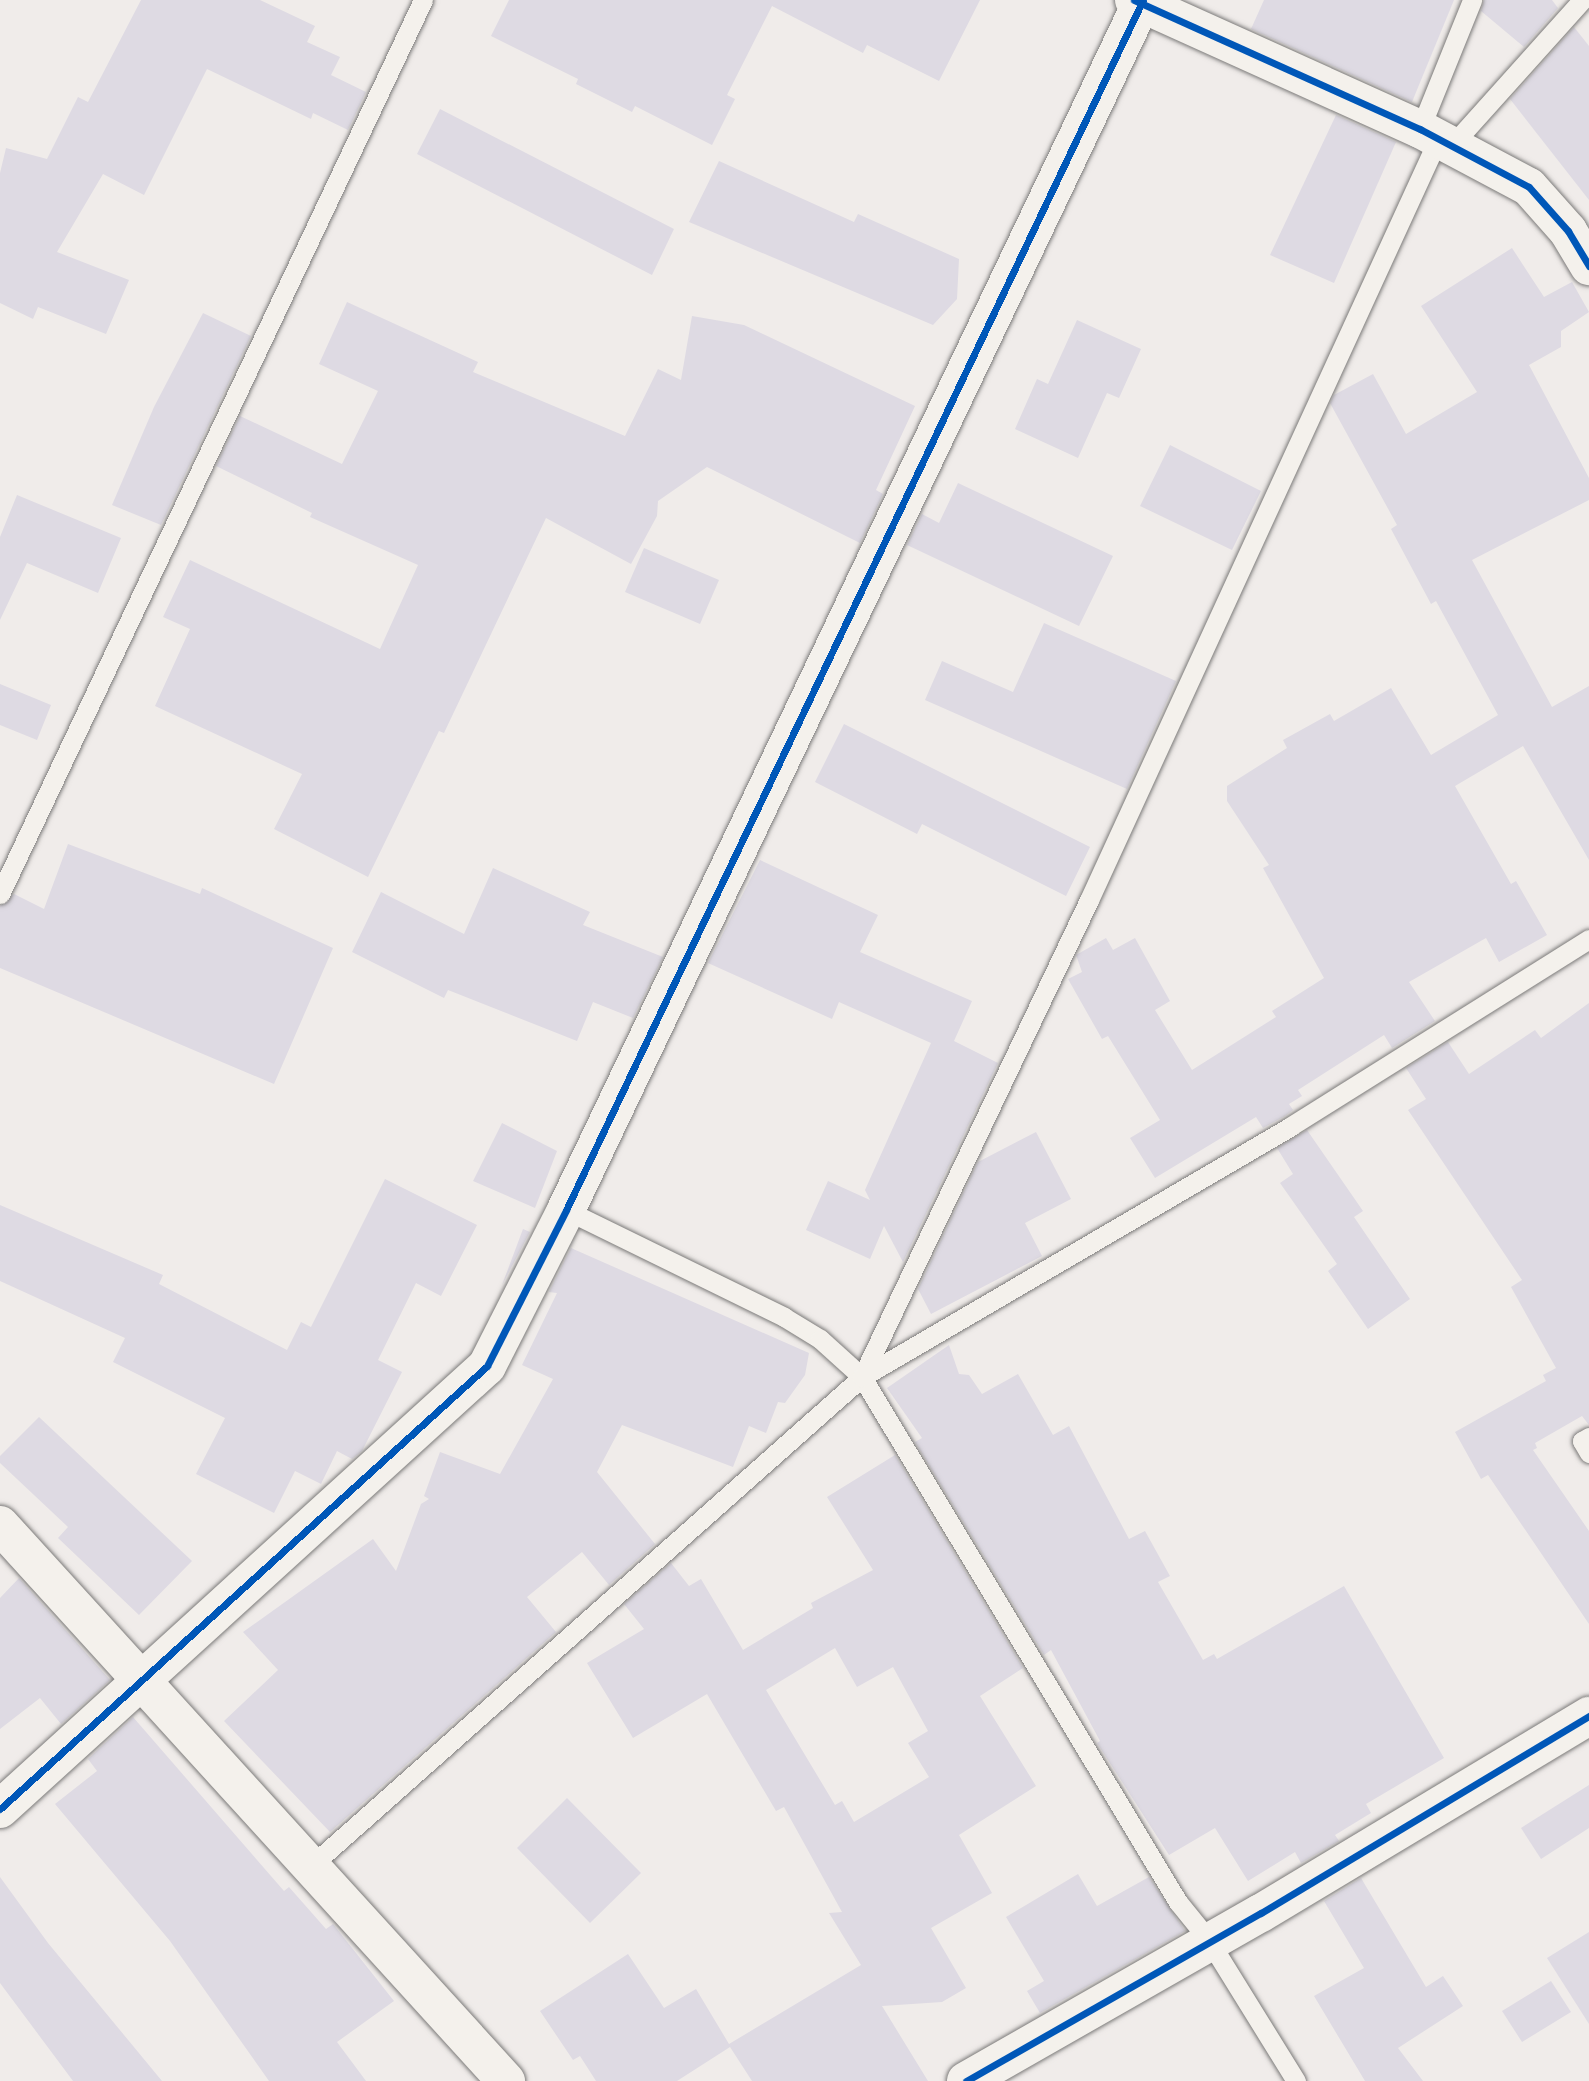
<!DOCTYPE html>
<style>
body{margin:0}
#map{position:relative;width:1589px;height:2081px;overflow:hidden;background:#f0ecea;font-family:Mali,sans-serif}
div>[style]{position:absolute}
.building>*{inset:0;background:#dedae3}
.roads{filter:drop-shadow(0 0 2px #7b7a79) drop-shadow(0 0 2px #7b7a79)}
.service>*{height:19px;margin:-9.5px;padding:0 9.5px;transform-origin:9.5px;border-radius:9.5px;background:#f4f1ec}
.minor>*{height:38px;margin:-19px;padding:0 19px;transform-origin:19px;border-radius:19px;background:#f4f1ec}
.cycleway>*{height:7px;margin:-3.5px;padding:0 3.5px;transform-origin:3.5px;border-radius:3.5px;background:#0057b8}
span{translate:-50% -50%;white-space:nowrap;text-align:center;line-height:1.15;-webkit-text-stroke:5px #fcf5e5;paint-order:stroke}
</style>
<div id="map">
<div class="building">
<i style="clip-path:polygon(141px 0,260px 0,315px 26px,307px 42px,340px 57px,331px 75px,366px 92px,348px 130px,313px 113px,311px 119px,207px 69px,144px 195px,103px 174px,57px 252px,129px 280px,106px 334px,38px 307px,33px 319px,0 303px,0 173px,6px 148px,47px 159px,78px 97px,88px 102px)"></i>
<i style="clip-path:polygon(509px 0,980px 0,939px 81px,867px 45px,863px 53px,772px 6px,727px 95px,735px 99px,712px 145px,635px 106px,632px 112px,576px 84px,578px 79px,491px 36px)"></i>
<i style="clip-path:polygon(1264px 0,1454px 0,1412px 102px,1251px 29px)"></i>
<i style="clip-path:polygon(1484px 0,1552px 0,1558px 8px,1524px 47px,1481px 11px)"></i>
<i style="clip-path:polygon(1574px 27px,1589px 46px,1589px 200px,1510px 99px)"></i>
<i style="clip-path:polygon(440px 109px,674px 229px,652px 275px,417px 154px)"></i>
<i style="clip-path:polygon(1336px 115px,1396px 142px,1334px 283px,1270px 255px)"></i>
<i style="clip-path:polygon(719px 161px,854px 222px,858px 214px,959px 259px,957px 299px,933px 325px,689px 222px)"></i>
<i style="clip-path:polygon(1512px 248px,1544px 297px,1572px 282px,1589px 312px,1561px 331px,1561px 347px,1529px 365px,1589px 478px,1589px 500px,1472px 560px,1552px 707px,1589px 686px,1589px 860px,1523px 746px,1455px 786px,1511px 884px,1516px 881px,1547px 935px,1499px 962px,1486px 938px,1409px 982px,1435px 1021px,1392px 1048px,1384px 1035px,1298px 1090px,1302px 1096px,1289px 1104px,1293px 1110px,1285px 1116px,1263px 1128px,1256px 1117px,1155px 1178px,1130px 1138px,1160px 1120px,1108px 1036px,1102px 1039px,1068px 979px,1082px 972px,1076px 955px,1106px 938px,1113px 950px,1135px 938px,1170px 1001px,1155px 1010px,1192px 1070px,1276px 1017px,1272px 1011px,1324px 978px,1263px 868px,1269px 865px,1227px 801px,1227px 786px,1287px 748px,1283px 740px,1330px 714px,1334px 721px,1391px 688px,1431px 755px,1498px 715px,1436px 601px,1431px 604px,1391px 529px,1397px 525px,1330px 403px,1334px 395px,1373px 374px,1406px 434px,1477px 392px,1421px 306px)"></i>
<i style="clip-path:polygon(347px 302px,478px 362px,473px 372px,625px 436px,658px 369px,681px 380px,692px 316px,744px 325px,915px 406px,876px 490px,883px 494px,860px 543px,707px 467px,658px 501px,657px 516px,631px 564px,546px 518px,444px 733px,439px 731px,368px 877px,274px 829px,302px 774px,155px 706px,190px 629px,163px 617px,190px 560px,380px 649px,418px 565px,310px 517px,312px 513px,216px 466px,240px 416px,342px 464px,378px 391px,319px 364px)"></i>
<i style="clip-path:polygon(203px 313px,251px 336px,161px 525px,112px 505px,154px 407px)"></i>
<i style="clip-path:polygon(1077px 320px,1141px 349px,1119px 398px,1107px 393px,1078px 458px,1015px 429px,1037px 379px,1048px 384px)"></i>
<i style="clip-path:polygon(1170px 445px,1261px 491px,1232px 550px,1140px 506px)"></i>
<i style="clip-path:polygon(958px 483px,1113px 556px,1079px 626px,907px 545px,922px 514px,939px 523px)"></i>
<i style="clip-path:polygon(17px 495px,121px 538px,98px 593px,27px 563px,0 620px,0 537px)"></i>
<i style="clip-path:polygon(644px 548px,719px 580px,700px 624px,625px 592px)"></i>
<i style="clip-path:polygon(1044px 623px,1176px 681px,1127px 789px,925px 700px,942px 661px,1013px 692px)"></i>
<i style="clip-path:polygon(0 684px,51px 705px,37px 740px,0 725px)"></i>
<i style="clip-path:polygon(844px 724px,1090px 847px,1066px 896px,922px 824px,917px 834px,815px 782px)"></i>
<i style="clip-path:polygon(68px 844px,200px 894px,202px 888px,333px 948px,274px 1084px,0 968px,0 906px,14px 894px,44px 909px)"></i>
<i style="clip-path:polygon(760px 860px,878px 915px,860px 952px,972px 1001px,954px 1041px,998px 1063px,903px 1262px,884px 1226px,870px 1259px,806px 1230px,828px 1181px,870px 1200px,865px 1190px,931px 1043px,839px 1002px,832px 1019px,708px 963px)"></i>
<i style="clip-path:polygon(493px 868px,590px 912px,583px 925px,663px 957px,633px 1018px,593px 1002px,577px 1041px,448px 990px,444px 998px,352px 952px,381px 892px,464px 934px)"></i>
<i style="clip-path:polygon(1589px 1003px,1589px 1425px,1582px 1416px,1535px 1443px,1537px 1448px,1533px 1450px,1589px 1531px,1589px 1624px,1488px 1475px,1481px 1479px,1455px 1432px,1546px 1381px,1543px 1375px,1556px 1368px,1511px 1287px,1522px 1280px,1408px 1110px,1426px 1099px,1406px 1068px,1448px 1042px,1469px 1074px,1535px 1030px,1541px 1038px)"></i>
<i style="clip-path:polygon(502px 1123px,557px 1151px,535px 1208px,473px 1181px)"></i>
<i style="clip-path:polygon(1307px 1130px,1363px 1211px,1354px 1217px,1410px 1299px,1368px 1329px,1328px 1271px,1337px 1264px,1280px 1183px,1293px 1174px,1277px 1148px)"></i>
<i style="clip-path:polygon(1036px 1132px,1071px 1199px,1025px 1223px,1042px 1256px,931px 1314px,918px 1289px,978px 1162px)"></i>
<i style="clip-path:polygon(385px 1179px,477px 1225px,441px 1296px,416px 1283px,378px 1360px,402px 1372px,362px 1451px,352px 1459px,337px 1451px,321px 1484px,295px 1471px,274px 1513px,196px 1474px,225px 1418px,113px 1362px,125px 1338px,0 1281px,0 1205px,163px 1275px,159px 1284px,287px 1350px,301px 1322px,311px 1327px)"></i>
<i style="clip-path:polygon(523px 1229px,530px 1232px,502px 1285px)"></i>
<i style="clip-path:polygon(571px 1248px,809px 1353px,805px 1375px,785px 1403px,778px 1402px,766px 1433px,749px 1426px,733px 1467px,622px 1425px,597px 1472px,655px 1544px,609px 1585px,582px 1552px,527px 1597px,556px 1632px,330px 1832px,224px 1721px,278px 1670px,243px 1632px,373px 1539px,396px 1571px,421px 1504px,429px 1499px,424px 1496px,440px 1452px,500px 1474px,553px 1379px,522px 1365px,557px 1293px,549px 1292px)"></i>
<i style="clip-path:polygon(949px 1345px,959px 1374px,969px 1375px,982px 1394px,1018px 1374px,1053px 1435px,1069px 1426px,1129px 1539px,1145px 1531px,1170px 1576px,1158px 1582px,1203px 1660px,1214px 1654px,1217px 1659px,1344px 1586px,1444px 1758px,1366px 1804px,1371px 1813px,1335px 1835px,1339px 1841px,1301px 1863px,1295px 1852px,1248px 1881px,1215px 1828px,1169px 1855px,1097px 1743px,1100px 1741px,1051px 1650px,1044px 1655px,915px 1442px,922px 1438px,887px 1388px)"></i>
<i style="clip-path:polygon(39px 1417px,192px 1561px,139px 1615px,58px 1538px,68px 1527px,0 1463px,0 1456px)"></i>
<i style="clip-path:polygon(evenodd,895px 1455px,1023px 1668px,980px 1696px,1036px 1786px,959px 1835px,992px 1893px,931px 1928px,966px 1988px,942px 2002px,882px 2006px,928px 2081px,752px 2081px,730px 2047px,677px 2081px,596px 2081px,580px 2056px,573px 2060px,540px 2011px,628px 1954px,664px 2008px,696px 1989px,729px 2044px,861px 1965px,829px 1913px,842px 1912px,784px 1807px,776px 1811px,707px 1694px,633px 1738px,587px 1663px,644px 1629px,624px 1604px,671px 1563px,689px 1586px,701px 1579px,743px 1650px,813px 1608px,811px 1603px,873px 1570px,827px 1497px,895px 1455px,835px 1648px,857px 1687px,893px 1667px,928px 1731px,908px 1743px,929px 1777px,854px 1822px,842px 1801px,835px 1805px,766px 1690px,835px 1648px)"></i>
<i style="clip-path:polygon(19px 1578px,110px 1680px,61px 1724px,40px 1698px,0 1729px,0 1598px)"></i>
<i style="clip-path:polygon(133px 1717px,284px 1891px,289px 1887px,326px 1929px,333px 1924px,394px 2001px,337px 2042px,366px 2081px,269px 2081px,170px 1941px,55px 1804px,97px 1771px,88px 1759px)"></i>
<i style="clip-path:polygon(1589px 1785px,1589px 1828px,1541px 1859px,1521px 1828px)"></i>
<i style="clip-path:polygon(567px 1798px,641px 1873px,590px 1923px,517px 1848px)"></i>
<i style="clip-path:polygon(1078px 1874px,1097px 1906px,1149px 1877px,1185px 1931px,1040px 2013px,1027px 1991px,1044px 1981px,1006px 1917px)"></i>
<i style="clip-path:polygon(0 1877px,48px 1943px,162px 2081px,73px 2081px,0 1983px)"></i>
<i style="clip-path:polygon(1361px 1878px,1426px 1987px,1443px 1976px,1463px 2006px,1398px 2048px,1423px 2081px,1365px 2081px,1314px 1996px,1364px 1968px,1324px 1901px)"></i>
<i style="clip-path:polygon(1589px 1932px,1589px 2024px,1547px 1958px)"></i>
<i style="clip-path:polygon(1551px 1981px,1571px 2012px,1522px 2042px,1502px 2011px)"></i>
</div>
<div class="roads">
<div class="service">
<i style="left:1420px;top:129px;width:139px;rotate:-68deg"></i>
<i style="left:1452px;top:145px;width:195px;rotate:-48.1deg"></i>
<i style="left:0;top:894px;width:989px;rotate:-64.68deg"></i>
<i style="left:566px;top:1210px;width:243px;rotate:26.1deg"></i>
<i style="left:784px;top:1317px;width:42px;rotate:31.4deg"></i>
<i style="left:820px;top:1339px;width:57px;rotate:42.1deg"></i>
<i style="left:862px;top:1377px;width:613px;rotate:58.96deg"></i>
<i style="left:1178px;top:1902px;width:48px;rotate:51deg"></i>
<i style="left:1208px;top:1939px;width:167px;rotate:58.2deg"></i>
<i style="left:862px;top:1377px;width:528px;rotate:-64.55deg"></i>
<i style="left:1089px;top:900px;width:837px;rotate:-65.36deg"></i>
<i style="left:1589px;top:1437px;width:8px;rotate:150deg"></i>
<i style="left:1582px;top:1441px;width:14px;rotate:60deg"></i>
<i style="left:313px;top:1864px;width:734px;rotate:-41.58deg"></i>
<i style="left:862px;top:1377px;width:497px;rotate:-30.3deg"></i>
<i style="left:1291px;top:1126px;width:352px;rotate:-32.1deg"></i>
</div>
<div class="minor">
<i style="left:1134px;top:0;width:314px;rotate:24.3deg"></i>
<i style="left:1420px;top:129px;width:123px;rotate:28deg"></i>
<i style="left:1529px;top:187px;width:59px;rotate:48.4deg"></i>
<i style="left:1568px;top:231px;width:41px;rotate:59deg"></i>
<i style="left:0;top:1525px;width:752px;rotate:47.7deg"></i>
<i style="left:0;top:1809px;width:658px;rotate:-42.29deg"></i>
<i style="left:487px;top:1366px;width:175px;rotate:-63.1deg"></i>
<i style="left:566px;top:1210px;width:1341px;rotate:-64.51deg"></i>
<i style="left:966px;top:2081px;width:339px;rotate:-29.7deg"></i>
<i style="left:1261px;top:1913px;width:383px;rotate:-31deg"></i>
</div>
</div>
<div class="cycleway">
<i style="left:1134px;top:0;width:314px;rotate:24.3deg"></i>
<i style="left:1420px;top:129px;width:123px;rotate:28deg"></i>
<i style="left:1529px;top:187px;width:59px;rotate:48.4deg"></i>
<i style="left:1568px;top:231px;width:41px;rotate:59deg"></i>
<i style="left:0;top:1809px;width:658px;rotate:-42.29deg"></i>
<i style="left:487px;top:1366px;width:175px;rotate:-63.1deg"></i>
<i style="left:566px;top:1210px;width:1341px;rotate:-64.51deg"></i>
<i style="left:966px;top:2081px;width:339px;rotate:-29.7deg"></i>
<i style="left:1261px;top:1913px;width:383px;rotate:-31deg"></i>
</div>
</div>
